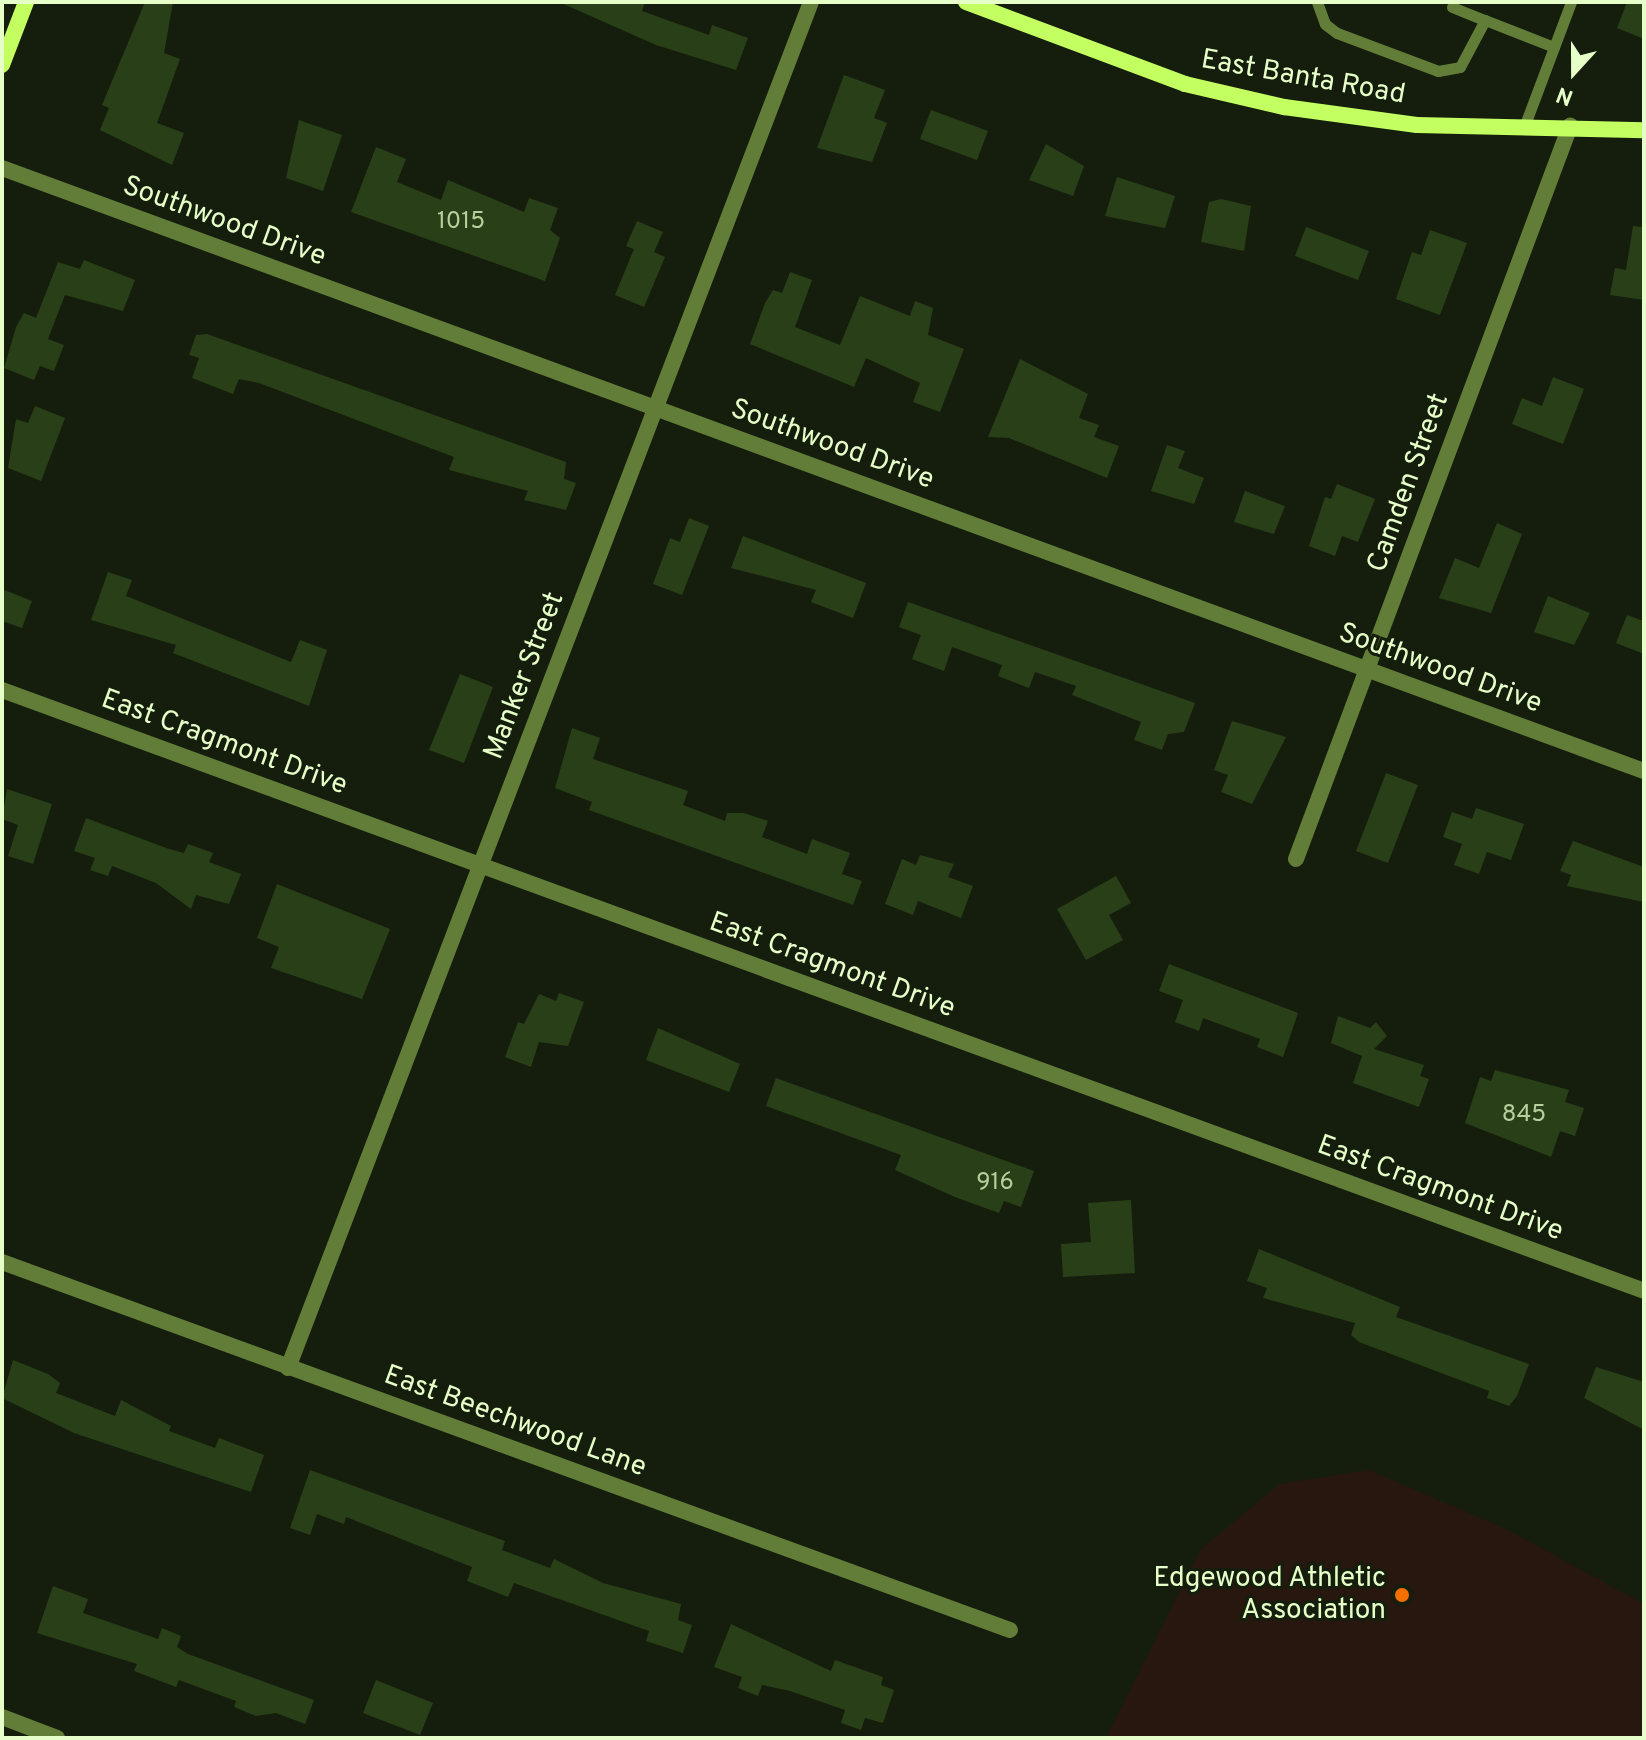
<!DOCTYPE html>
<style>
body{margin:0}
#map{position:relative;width:1646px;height:1740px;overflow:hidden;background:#151e0c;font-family:Overpass,sans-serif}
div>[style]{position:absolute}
.green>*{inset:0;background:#28170f}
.building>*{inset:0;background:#293f18}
.lane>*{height:11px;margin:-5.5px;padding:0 5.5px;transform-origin:5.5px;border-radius:5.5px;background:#627d37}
.street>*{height:16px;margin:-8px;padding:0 8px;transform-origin:8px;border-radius:8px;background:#627d37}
.secondary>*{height:16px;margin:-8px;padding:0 8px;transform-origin:8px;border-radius:8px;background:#c3ff60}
.dots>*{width:22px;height:22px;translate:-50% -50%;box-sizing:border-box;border:4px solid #151e0c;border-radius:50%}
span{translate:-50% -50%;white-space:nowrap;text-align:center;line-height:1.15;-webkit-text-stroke:6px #151e0c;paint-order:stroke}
.number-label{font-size:24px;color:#b7cf9d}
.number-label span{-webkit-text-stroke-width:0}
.street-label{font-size:28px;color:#e6ffc9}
.poi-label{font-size:28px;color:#e6ffc9}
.right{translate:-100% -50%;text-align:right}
.frame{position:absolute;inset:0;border:4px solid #e6ffc9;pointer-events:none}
.north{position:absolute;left:1534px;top:32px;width:80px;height:80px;-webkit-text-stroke:6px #151e0c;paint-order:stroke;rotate:201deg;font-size:22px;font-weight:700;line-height:32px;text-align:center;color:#e6ffc9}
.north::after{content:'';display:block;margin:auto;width:28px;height:36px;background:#e6ffc9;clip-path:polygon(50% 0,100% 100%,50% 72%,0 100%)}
</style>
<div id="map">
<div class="green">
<i style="clip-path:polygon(1369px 1470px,1508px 1530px,1644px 1604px,1644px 1738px,1106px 1738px,1201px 1549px,1279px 1484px)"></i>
</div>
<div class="building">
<i style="clip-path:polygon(145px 2px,173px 2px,164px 53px,180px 59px,157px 123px,184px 133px,172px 165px,100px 130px,109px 108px,102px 105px)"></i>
<i style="clip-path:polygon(559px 2px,645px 2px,642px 11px,709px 35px,712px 25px,748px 38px,736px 70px,656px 45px)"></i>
<i style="clip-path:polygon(1627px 2px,1644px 2px,1644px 39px,1617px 28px)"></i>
<i style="clip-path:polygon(844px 75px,885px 90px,874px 118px,887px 123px,872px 162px,817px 148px)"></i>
<i style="clip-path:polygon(931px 110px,988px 131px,977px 160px,920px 139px)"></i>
<i style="clip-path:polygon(299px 120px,342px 135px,323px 191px,286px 178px)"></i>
<i style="clip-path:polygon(1046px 144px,1084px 166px,1073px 196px,1029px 180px)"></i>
<i style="clip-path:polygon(376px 147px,406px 159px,397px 182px,441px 200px,448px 180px,524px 212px,529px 198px,558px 208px,550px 230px,560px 238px,545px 281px,351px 212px)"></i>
<i style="clip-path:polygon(1117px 177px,1175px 196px,1165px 228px,1105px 216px)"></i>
<i style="clip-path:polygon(1221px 199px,1251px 206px,1244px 251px,1201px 242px,1209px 202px)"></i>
<i style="clip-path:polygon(637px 221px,663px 232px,654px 252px,665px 257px,644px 307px,615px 295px,634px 249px,626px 246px)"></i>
<i style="clip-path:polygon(1633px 226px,1644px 227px,1644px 300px,1610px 295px,1615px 268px,1626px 270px)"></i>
<i style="clip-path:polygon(1306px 227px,1369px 251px,1358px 280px,1295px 256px)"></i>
<i style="clip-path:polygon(1430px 230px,1467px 243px,1440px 315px,1396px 299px,1412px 252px,1421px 255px)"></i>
<i style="clip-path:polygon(84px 260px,135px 280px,123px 311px,65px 295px,48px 339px,64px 345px,54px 371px,40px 366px,34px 380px,4px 368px,16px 327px,24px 313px,36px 318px,58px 262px,80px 269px)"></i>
<i style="clip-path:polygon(790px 272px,812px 280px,795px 327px,840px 345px,860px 296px,910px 316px,915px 301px,933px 308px,928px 335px,964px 349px,940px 412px,913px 402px,920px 383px,866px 358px,854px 387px,750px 344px,765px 303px,773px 290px,782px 293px)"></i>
<i style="clip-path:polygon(207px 334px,566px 462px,564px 479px,576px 483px,566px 510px,524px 500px,528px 491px,449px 470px,454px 457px,259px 383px,239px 379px,233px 394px,192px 378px,199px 358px,189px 355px,196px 335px)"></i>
<i style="clip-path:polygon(1020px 359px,1088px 394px,1079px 418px,1099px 425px,1094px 437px,1119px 446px,1107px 478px,1009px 438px,988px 437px)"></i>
<i style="clip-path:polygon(1553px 377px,1584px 389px,1563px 444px,1512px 424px,1522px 398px,1542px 406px)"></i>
<i style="clip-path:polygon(35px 406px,65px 418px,41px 481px,8px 468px,16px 419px,28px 423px)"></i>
<i style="clip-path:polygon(1167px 445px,1185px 451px,1178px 468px,1204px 478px,1194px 504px,1151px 491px)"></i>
<i style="clip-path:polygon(1337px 484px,1375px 499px,1358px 542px,1342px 536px,1335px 556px,1309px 546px,1325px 497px,1331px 499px)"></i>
<i style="clip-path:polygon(1245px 491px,1285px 506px,1274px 534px,1234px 522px)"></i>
<i style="clip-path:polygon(689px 518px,709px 526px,682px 595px,653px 584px,670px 538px,680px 542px)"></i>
<i style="clip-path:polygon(1497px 523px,1522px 534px,1491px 613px,1439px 598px,1455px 558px,1479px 568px)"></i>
<i style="clip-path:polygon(743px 536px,866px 583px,853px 618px,811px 602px,816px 590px,731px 568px)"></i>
<i style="clip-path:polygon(108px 572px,132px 580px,126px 596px,291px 662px,300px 640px,327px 650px,309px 706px,173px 653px,176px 645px,91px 620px)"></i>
<i style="clip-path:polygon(2px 589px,32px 601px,22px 628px,2px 621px)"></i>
<i style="clip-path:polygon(1548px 596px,1590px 613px,1574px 645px,1534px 632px)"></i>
<i style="clip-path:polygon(908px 602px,1195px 703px,1184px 732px,1168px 734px,1162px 750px,1134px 740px,1141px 722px,1072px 695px,1076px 686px,1035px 672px,1029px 688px,998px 676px,1002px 665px,952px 647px,944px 671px,912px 659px,921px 635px,899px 627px)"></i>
<i style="clip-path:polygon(1627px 615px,1644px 621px,1644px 654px,1616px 643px)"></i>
<i style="clip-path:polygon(460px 674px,493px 687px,464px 763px,429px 750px)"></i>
<i style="clip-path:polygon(1232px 721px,1286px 737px,1252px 804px,1221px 792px,1228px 775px,1214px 770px)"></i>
<i style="clip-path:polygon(572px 728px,600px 738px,593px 759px,688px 791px,683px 805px,725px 821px,727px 813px,744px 813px,768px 821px,762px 837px,807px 854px,812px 839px,850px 853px,842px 874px,862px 881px,853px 905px,589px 810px,592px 802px,555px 788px)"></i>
<i style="clip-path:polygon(1386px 773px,1418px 785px,1388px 863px,1356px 851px)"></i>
<i style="clip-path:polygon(7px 789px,52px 804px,33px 864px,8px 856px,18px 825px,2px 819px)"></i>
<i style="clip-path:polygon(1476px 808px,1524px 824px,1511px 860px,1487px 852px,1479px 874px,1454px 865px,1462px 844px,1443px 837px,1452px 812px,1472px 819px)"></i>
<i style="clip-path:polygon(86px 818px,169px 849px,184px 853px,188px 844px,213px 853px,209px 862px,241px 874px,229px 904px,196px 895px,191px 909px,156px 883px,112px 866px,108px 876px,90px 870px,95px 858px,74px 851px)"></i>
<i style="clip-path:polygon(1573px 841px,1644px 867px,1644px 902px,1567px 886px,1571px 875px,1560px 871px)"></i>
<i style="clip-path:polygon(920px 855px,954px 864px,948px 877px,973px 886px,961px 918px,918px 901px,913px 915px,885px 904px,902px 859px,916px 865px)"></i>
<i style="clip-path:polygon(1116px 876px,1131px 903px,1109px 915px,1123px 940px,1086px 960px,1057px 909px)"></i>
<i style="clip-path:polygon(277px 884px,390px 929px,362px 999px,271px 968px,279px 947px,257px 938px)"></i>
<i style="clip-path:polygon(1169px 964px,1298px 1013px,1283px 1057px,1257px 1047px,1260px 1039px,1203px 1018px,1199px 1031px,1175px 1022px,1183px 1000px,1159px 991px)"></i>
<i style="clip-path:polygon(559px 993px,584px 1002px,568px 1046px,539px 1042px,531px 1067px,505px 1057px,518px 1022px,524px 1024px,539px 994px,556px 1001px)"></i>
<i style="clip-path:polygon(1338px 1016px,1370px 1028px,1376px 1022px,1387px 1036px,1374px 1049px,1424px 1065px,1420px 1076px,1429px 1079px,1419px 1107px,1353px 1083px,1362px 1056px,1331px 1043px)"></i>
<i style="clip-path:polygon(658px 1028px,740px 1064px,729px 1092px,646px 1060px)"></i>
<i style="clip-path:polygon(1495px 1070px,1569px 1090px,1565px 1102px,1584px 1108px,1575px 1136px,1560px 1131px,1551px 1157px,1465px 1123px,1480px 1077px,1491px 1081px)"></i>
<i style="clip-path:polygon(776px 1078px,1034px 1171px,1021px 1207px,1004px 1201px,999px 1213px,955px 1197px,895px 1170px,901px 1155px,766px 1106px)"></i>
<i style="clip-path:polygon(1131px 1200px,1135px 1273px,1063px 1277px,1061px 1244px,1091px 1242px,1088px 1203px)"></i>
<i style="clip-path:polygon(1259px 1249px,1400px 1307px,1396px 1317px,1529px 1364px,1517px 1396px,1509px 1406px,1487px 1398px,1489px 1391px,1359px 1342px,1351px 1335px,1355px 1323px,1263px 1298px,1267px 1288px,1247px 1281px)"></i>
<i style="clip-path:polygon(13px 1360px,48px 1374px,60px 1383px,56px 1393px,115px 1416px,121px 1400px,171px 1426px,169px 1431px,215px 1448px,219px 1438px,264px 1455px,251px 1492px,74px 1433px,2px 1398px)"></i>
<i style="clip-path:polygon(1596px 1367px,1644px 1382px,1644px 1430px,1584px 1398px)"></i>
<i style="clip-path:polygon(310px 1470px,505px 1541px,502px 1550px,550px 1568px,554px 1559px,603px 1583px,681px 1604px,678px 1620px,692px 1625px,683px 1653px,646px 1641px,649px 1631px,514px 1583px,508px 1597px,467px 1581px,472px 1567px,346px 1517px,344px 1524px,317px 1514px,310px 1535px,290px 1528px)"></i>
<i style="clip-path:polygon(53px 1586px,88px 1599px,83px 1613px,158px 1639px,162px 1628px,181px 1636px,177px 1647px,188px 1654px,314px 1700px,305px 1724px,276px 1713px,256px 1716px,234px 1707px,236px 1701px,179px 1680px,176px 1687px,134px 1671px,137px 1664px,37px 1633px)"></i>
<i style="clip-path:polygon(731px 1624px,831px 1671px,835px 1660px,883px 1677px,881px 1685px,894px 1690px,883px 1723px,865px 1718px,861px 1730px,841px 1723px,845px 1710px,790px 1691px,762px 1685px,758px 1696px,738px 1688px,742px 1677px,714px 1667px)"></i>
<i style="clip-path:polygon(376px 1680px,433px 1703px,420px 1735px,363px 1713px)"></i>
</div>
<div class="lane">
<i style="left:1317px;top:2px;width:23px;rotate:70deg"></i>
<i style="left:1325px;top:24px;width:15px;rotate:37deg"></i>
<i style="left:1337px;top:33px;width:108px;rotate:20.6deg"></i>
<i style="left:1438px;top:71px;width:22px;rotate:-10deg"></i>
<i style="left:1460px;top:67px;width:53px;rotate:-62deg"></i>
<i style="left:1485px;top:20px;width:74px;rotate:21.4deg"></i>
<i style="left:1452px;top:7px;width:35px;rotate:22deg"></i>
<i style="left:1524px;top:127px;width:134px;rotate:-69.4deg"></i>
</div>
<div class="street">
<i style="left:2px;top:168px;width:1749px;rotate:20.17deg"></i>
<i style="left:2px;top:690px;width:1749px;rotate:20.1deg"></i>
<i style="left:1296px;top:859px;width:783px;rotate:-69.5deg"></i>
<i style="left:2px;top:1262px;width:1073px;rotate:20.06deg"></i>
<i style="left:288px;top:1368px;width:1463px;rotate:-69.05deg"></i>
<i style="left:2px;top:1717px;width:59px;rotate:20.9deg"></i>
</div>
<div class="secondary">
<i style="left:966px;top:2px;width:234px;rotate:20.5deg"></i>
<i style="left:1185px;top:84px;width:102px;rotate:13.1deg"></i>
<i style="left:1284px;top:107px;width:134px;rotate:7.7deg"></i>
<i style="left:1417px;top:125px;width:227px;rotate:1.3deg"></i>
<i style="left:2px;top:65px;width:67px;rotate:-69.1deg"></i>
</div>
<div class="dots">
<i style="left:1402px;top:1595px;background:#f46e00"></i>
</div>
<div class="number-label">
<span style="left:461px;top:223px">1015</span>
<span style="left:1524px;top:1116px">845</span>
<span style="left:995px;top:1184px">916</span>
</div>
<div class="street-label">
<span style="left:1303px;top:78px;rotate:10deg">East Banta Road</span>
<span style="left:224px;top:222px;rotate:20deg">Southwood Drive</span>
<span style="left:832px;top:445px;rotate:20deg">Southwood Drive</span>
<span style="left:1409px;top:483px;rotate:-70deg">Camden Street</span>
<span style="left:1440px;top:669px;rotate:20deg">Southwood Drive</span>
<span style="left:525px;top:676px;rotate:-69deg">Manker Street</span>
<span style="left:224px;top:743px;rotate:20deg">East Cragmont Drive</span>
<span style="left:832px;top:966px;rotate:20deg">East Cragmont Drive</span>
<span style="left:1440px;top:1189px;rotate:20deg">East Cragmont Drive</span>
<span style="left:515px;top:1422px;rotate:20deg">East Beechwood Lane</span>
</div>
<div class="poi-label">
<span class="right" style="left:1386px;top:1595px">Edgewood Athletic<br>Association</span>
</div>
<div class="frame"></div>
<div class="north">N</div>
</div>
